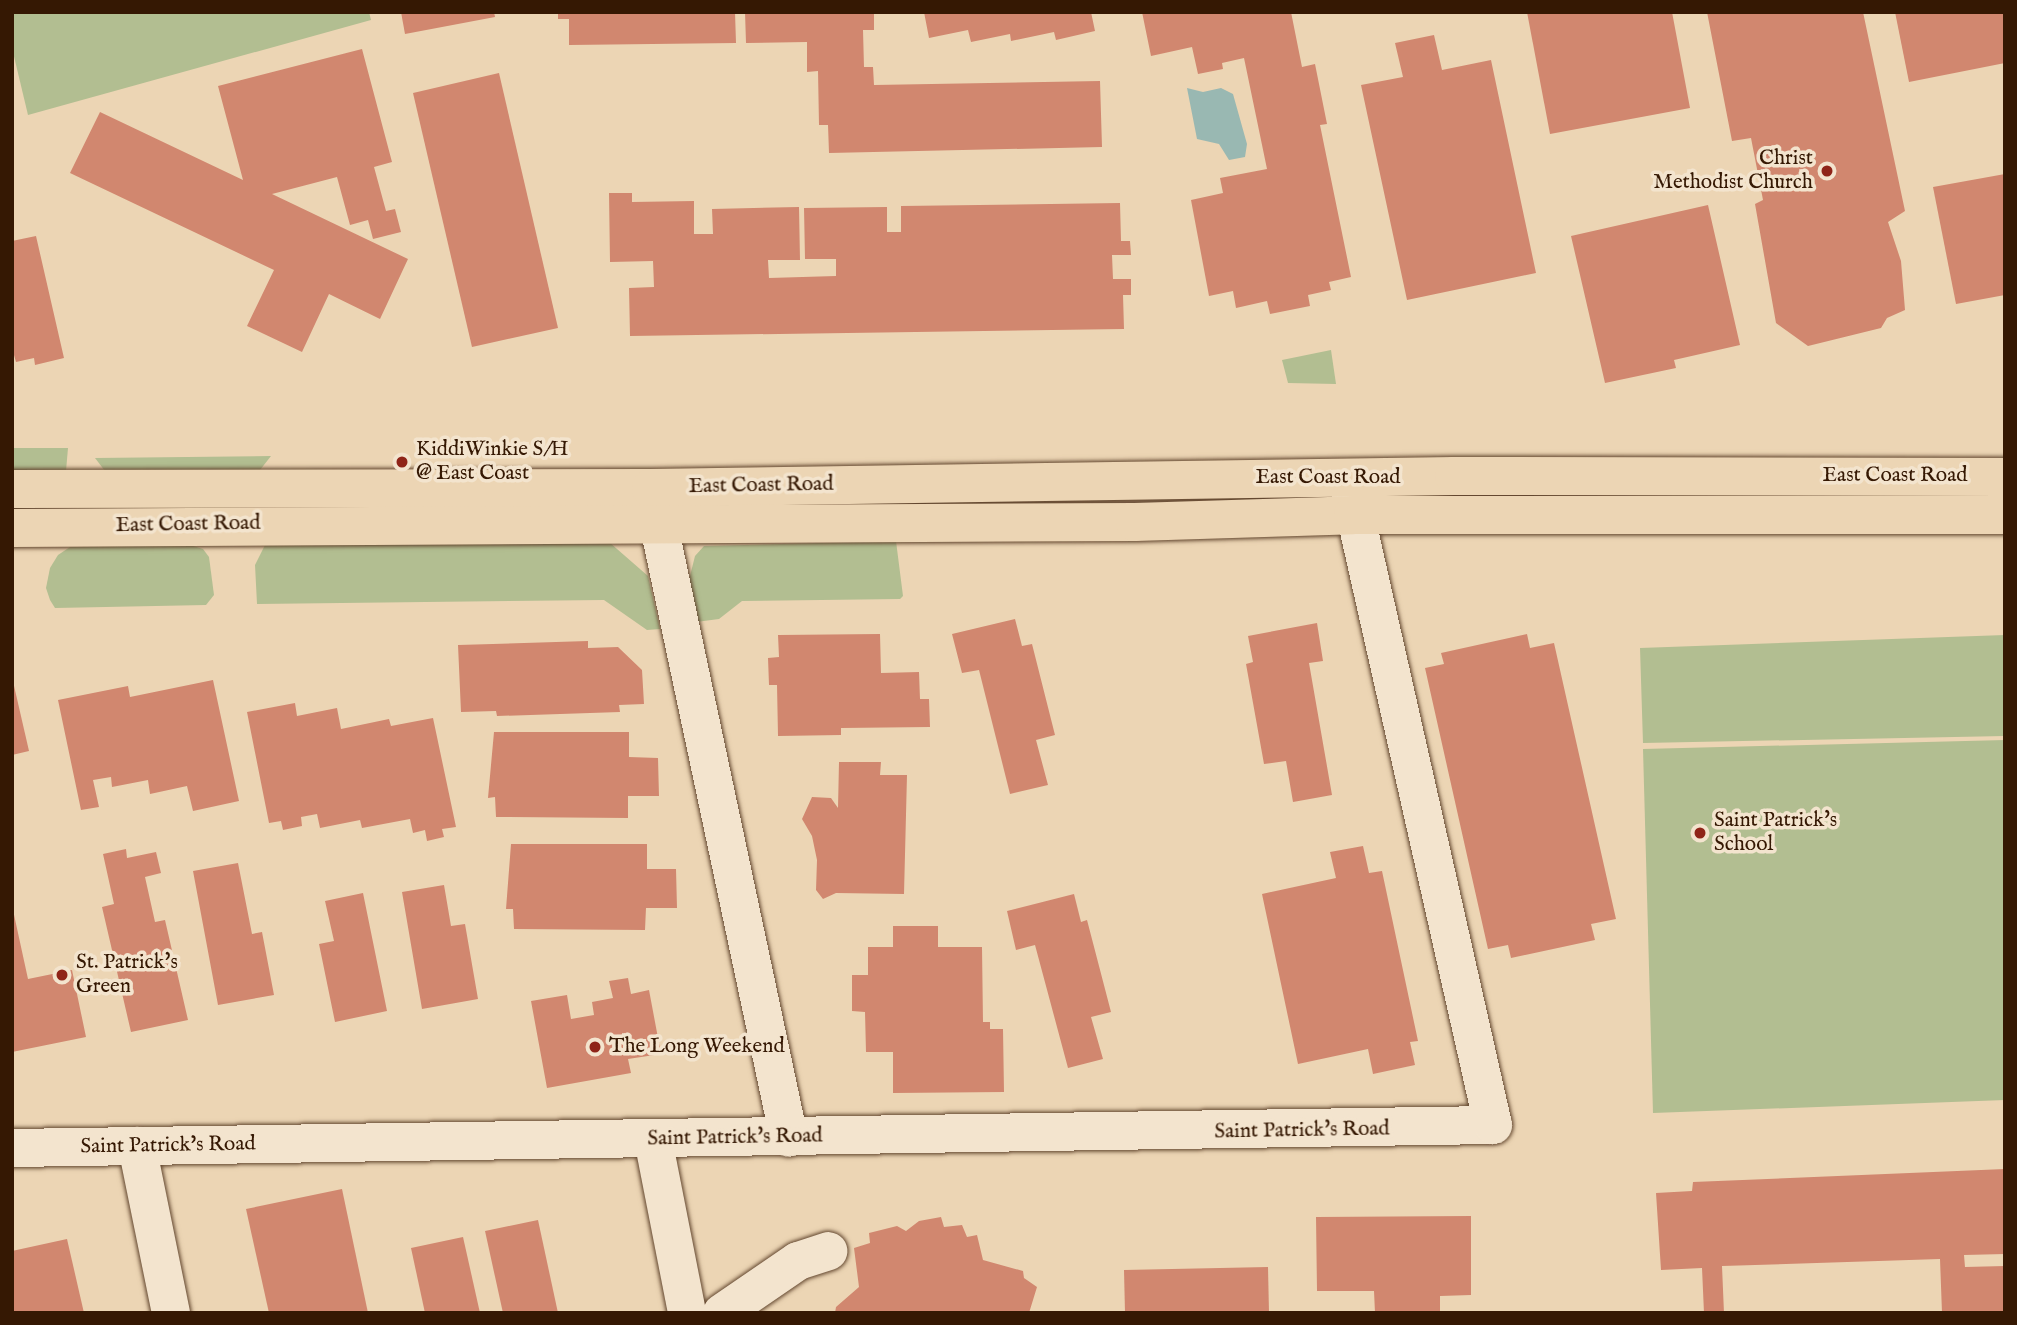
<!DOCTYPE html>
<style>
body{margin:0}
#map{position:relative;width:2017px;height:1325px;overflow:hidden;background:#ecd5b4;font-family:"IM FELL English",serif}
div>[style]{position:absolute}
.green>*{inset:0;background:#b2be91}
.water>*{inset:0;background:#99b8b2}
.building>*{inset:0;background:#d1876f}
.roads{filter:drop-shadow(0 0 2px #63472f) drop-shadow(0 0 2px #63472f)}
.minor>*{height:38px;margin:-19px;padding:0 19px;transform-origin:19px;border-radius:19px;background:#f3e4ce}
.major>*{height:38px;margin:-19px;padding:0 19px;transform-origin:19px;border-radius:19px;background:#ecd5b4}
.dots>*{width:19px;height:19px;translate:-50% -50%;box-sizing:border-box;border:4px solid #f3e4ce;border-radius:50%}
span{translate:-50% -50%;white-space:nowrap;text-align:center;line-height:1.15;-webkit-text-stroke:7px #f3e4ce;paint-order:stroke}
.poi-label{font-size:21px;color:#351803}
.right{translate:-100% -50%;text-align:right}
.left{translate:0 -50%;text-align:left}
.street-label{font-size:21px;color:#351803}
.frame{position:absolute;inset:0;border:14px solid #351803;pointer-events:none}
</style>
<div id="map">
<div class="green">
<i style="clip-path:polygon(12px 12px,369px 12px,371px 20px,28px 115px,12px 48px)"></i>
<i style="clip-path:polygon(1331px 350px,1336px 384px,1288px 383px,1282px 360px)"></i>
<i style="clip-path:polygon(12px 448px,68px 448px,66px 471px,12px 482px)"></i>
<i style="clip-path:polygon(271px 456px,260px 470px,105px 471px,95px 458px)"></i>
<i style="clip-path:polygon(896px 541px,903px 596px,900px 599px,742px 601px,719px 619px,696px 622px,688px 584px,695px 556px,704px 546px)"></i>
<i style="clip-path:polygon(609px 542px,648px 576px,660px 629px,647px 630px,604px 600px,257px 604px,255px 565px,265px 545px)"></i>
<i style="clip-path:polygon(187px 544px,203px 549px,209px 557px,214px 595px,206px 605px,55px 608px,50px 600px,46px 588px,50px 568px,58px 555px,70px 547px)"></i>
<i style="clip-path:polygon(2005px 635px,2005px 736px,1643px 743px,1640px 648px)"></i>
<i style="clip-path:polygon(2005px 740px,2005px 1100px,1653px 1113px,1643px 749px)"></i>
</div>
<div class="water">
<i style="clip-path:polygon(1187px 88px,1203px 92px,1221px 88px,1233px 94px,1247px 144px,1245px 157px,1229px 160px,1219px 144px,1197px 139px)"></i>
</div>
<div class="building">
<i style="clip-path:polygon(401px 12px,494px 12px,495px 17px,405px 34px)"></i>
<i style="clip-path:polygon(558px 12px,735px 12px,736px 43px,569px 45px,569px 19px,558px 19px)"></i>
<i style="clip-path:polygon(745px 12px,874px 12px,874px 30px,863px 30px,864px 67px,873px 67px,874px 85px,1100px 81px,1102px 147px,829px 153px,828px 125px,819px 125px,818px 71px,807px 72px,807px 42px,746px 43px)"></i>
<i style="clip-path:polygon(924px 12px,1091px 12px,1095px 31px,1056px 40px,1054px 32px,1011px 41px,1010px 34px,971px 42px,968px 30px,929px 38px)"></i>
<i style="clip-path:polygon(1142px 12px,1291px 12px,1302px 67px,1315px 64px,1327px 124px,1320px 125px,1351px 277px,1329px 282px,1331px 290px,1308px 295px,1310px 306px,1270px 314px,1267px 301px,1236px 308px,1233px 291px,1209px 296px,1191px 200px,1223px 193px,1220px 178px,1267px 169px,1244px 58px,1222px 63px,1223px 69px,1198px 74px,1192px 47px,1151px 56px)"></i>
<i style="clip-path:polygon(1527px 12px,1672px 12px,1690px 108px,1550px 134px)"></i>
<i style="clip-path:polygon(1707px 12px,1863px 12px,1905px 211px,1888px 222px,1901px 261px,1905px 310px,1887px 318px,1881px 328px,1808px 346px,1776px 323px,1755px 204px,1763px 200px,1751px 138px,1732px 141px)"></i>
<i style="clip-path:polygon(1895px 12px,2005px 12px,2005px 63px,1909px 82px)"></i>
<i style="clip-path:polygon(1434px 35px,1442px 70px,1491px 60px,1536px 273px,1407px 300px,1361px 85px,1403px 77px,1395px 43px)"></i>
<i style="clip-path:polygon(362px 49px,392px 162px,374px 167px,386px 211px,395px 209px,401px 232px,373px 239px,368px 220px,350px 225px,337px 177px,272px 194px,408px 259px,380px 319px,329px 294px,302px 352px,247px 326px,274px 270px,70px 173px,100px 112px,243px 180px,218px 86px)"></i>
<i style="clip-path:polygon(499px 73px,558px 328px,472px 347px,413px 93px)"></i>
<i style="clip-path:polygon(2005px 174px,2005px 295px,1956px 304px,1933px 187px)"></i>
<i style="clip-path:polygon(609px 193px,632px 193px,632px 202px,694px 201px,694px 234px,713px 234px,712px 209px,799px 207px,800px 260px,768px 260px,769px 278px,836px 276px,836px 259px,805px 259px,804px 208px,887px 207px,887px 232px,901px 232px,901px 206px,1120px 203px,1121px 241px,1130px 241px,1131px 255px,1112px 255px,1113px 279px,1131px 279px,1131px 295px,1123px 295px,1124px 329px,630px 336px,629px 288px,654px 287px,653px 261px,610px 262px)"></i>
<i style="clip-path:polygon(1708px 205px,1740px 345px,1674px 360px,1676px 368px,1605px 383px,1571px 236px)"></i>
<i style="clip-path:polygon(36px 236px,64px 358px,35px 365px,34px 358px,16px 362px,12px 348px,12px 241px)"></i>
<i style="clip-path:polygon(1015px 619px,1022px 646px,1032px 644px,1055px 735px,1036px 740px,1048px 785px,1010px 794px,979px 670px,962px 673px,952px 634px)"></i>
<i style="clip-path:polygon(1317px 623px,1323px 661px,1309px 663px,1332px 795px,1293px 802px,1286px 761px,1264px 764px,1246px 664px,1253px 662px,1248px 636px)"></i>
<i style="clip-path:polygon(880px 634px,881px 673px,919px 672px,920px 699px,929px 699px,930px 727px,841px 728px,841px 735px,778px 736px,777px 685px,769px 685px,768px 658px,779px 657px,778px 635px)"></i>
<i style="clip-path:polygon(1527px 634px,1530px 648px,1554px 643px,1616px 919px,1591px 924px,1595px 940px,1511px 958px,1508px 945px,1488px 949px,1425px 668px,1444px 664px,1441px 653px)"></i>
<i style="clip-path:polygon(588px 641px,588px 648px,618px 647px,642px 670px,644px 704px,619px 705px,620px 712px,497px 716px,496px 711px,461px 712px,458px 645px)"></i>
<i style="clip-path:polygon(12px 677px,29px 751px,12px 755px)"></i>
<i style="clip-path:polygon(213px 680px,239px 801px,193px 811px,187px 786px,150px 794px,148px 780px,112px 787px,111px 777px,93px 780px,99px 807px,81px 810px,58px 700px,128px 686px,130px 697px)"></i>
<i style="clip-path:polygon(295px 703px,297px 716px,337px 708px,341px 729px,389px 719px,391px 726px,433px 718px,456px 827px,442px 829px,444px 837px,427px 841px,425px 830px,413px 833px,410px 819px,362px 828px,360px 820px,320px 828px,317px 814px,301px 817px,302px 826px,283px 830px,281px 821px,269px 823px,247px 712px)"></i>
<i style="clip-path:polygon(494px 732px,629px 732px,629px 757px,658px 758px,659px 796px,628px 796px,628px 818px,496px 817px,495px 797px,488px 798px)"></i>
<i style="clip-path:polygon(839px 762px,881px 762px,880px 775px,907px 775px,904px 894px,836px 893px,823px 899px,816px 890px,817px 860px,812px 836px,802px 819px,812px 797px,831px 798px,838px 808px)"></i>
<i style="clip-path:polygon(511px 844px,647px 844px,647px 869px,676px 869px,677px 908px,646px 908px,645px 930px,514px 929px,513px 909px,506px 909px)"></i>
<i style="clip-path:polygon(1363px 846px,1369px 873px,1382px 871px,1418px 1041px,1410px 1042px,1415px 1065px,1373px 1074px,1368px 1049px,1298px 1064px,1262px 894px,1336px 878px,1330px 852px)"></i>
<i style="clip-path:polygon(126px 849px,127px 858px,156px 852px,161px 873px,145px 877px,155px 922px,165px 920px,188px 1020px,131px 1032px,102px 907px,114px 904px,103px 854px)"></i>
<i style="clip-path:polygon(238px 863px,252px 934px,262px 932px,274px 995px,218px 1005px,193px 871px)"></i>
<i style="clip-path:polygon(444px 885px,451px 926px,465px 924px,478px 999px,422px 1009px,402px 892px)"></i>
<i style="clip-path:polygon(363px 893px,387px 1011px,335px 1022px,319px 944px,334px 941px,325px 901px)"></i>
<i style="clip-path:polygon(1074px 894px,1081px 922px,1087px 920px,1111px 1012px,1091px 1017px,1103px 1059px,1068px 1068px,1035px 945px,1016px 950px,1007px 911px)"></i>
<i style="clip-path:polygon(13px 910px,28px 979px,72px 970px,86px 1037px,12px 1052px)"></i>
<i style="clip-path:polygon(893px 926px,938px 926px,938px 947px,982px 947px,983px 1022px,990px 1022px,990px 1029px,1003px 1029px,1004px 1092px,893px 1093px,893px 1052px,866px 1052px,865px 1012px,852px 1011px,852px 975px,868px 975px,868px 947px,893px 947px)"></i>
<i style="clip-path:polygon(628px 978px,631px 994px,649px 990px,661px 1054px,628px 1059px,631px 1073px,547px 1088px,531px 1001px,567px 995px,571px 1019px,594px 1015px,592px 1002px,613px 998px,609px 981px)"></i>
<i style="clip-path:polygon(2005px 1169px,2005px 1254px,1964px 1255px,1965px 1267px,2005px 1266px,2005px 1313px,1942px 1313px,1940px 1259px,1722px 1266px,1724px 1313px,1704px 1313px,1702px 1268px,1661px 1270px,1656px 1193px,1692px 1191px,1693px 1182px)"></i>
<i style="clip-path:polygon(342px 1189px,368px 1313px,269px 1313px,246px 1209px)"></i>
<i style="clip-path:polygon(1471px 1216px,1471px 1295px,1440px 1296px,1440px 1313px,1375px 1313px,1374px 1291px,1317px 1291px,1316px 1217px)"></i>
<i style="clip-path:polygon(941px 1217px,944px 1227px,962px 1225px,967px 1237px,977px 1235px,983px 1260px,1023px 1271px,1024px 1278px,1037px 1287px,1029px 1313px,835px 1313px,836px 1307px,859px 1287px,854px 1248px,870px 1243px,869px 1233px,897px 1226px,906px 1231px,919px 1221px)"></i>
<i style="clip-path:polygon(538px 1220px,558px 1313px,503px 1313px,485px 1231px)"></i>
<i style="clip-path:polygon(463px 1237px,480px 1313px,425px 1313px,411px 1248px)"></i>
<i style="clip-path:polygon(67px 1239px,84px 1313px,12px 1313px,12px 1251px)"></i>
<i style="clip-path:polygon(1268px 1267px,1269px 1313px,1125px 1313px,1124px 1270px)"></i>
</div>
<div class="roads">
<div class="minor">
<i style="left:652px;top:493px;width:659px;rotate:78.01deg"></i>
<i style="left:653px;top:1139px;width:177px;rotate:78.9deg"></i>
<i style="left:137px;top:1146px;width:170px;rotate:78.5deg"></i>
<i style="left:12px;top:1148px;width:1481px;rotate:-0.89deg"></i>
<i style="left:1493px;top:1125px;width:659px;rotate:-102.71deg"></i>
<i style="left:722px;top:1313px;width:92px;rotate:-34.4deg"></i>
<i style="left:798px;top:1261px;width:32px;rotate:-18deg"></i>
</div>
<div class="major">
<i style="left:12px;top:489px;width:639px;rotate:-0.09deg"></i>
<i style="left:651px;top:488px;width:803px;rotate:-0.86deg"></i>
<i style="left:1454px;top:476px;width:551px;rotate:0.1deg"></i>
<i style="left:12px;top:528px;width:1123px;rotate:-0.31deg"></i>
<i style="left:1135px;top:522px;width:218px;rotate:-1.8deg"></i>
<i style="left:1353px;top:515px;width:652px"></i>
</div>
</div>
<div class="dots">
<i style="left:1827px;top:171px;background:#8f2418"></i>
<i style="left:402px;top:462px;background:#8f2418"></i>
<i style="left:1700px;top:833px;background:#8f2418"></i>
<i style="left:62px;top:975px;background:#8f2418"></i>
<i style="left:595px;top:1047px;background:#8f2418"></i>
</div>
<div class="poi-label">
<span class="right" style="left:1813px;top:171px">Christ<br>Methodist Church</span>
<span class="left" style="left:416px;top:462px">KiddiWinkie S/H<br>@ East Coast</span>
<span class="left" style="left:1714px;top:833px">Saint Patrick's<br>School</span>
<span class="left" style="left:76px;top:975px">St. Patrick's<br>Green</span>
<span class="left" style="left:609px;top:1047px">The Long Weekend</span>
</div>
<div class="street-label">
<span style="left:1895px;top:476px">East Coast Road</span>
<span style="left:1328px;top:478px">East Coast Road</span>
<span style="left:761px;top:486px;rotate:-1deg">East Coast Road</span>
<span style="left:188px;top:525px;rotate:-1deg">East Coast Road</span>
<span style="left:1302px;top:1131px;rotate:-1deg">Saint Patrick's Road</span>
<span style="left:735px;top:1138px;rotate:-1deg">Saint Patrick's Road</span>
<span style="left:168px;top:1146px;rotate:-1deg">Saint Patrick's Road</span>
</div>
<div class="frame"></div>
</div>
